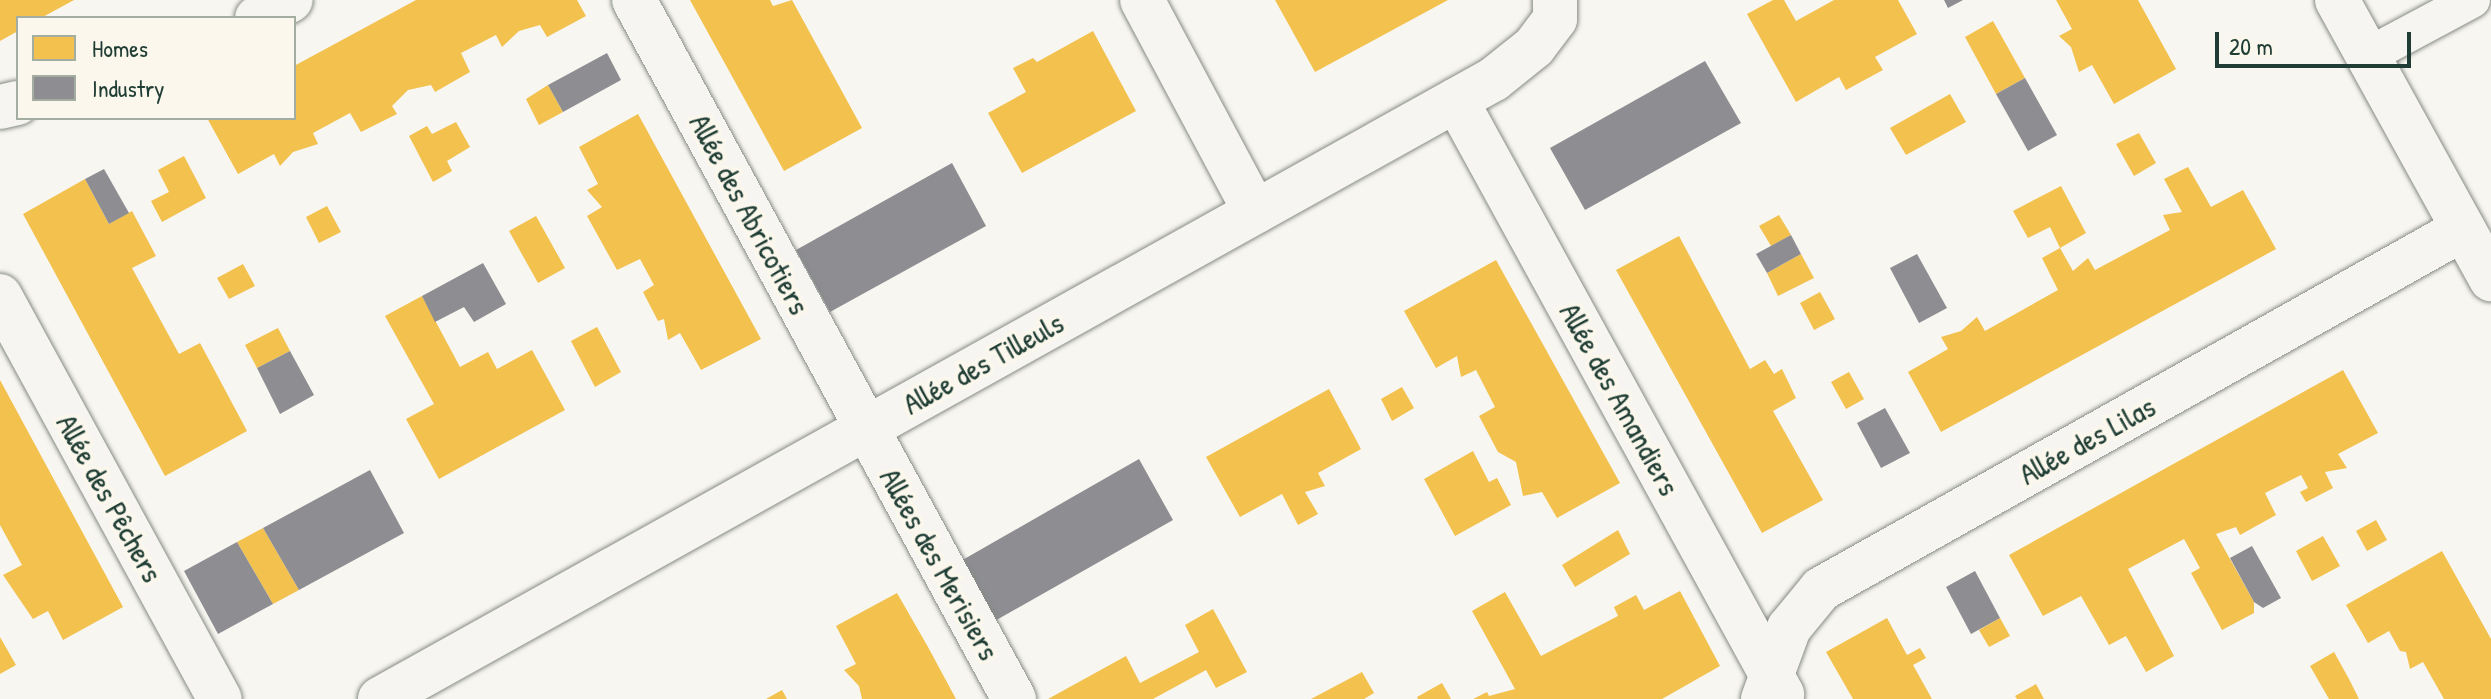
<!DOCTYPE html>
<meta charset="utf-8">
<style>
body{margin:0}
#map{position:relative;width:2491px;height:699px;overflow:hidden;background:#f8f6f0;font-family:"Patrick Hand",sans-serif}
div>[style]{position:absolute}
.homes>*{inset:0;background:#f2c14e}
.industry>*{inset:0;background:#8d8d92}
.roads{filter:drop-shadow(0 0 2px #868b86) drop-shadow(0 0 2px #868b86)}
.lane>*{height:36px;margin:-18px;padding:0 18px;transform-origin:18px;border-radius:18px;background:#f6f5f1}
.street>*{height:44px;margin:-22px;padding:0 22px;transform-origin:22px;border-radius:22px;background:#f6f5f1}
span{translate:-50% -50%;white-space:nowrap;text-align:center;line-height:1.15;-webkit-text-stroke:8px #fbf7ec;paint-order:stroke}
.street-label{font-size:30px;color:#1f3d34}
.legend{position:absolute;left:16px;top:16px;width:280px;height:104px;box-sizing:border-box;background:#fbf7ec;border:2px solid #a3ada2;margin:0;padding:10px 14px;list-style:none;font-size:24px;color:#1f3d34}
.legend li{display:flex;align-items:center;gap:16px;height:40px}
.legend b{width:40px;border:2px solid #a3ada2}
.scale{position:absolute;left:2215px;top:32px;width:196px;height:36px;box-sizing:border-box;border:4px solid #1f3d34;border-top:0;padding-left:10px;font-size:24px;line-height:28px;white-space:nowrap;color:#1f3d34;-webkit-text-stroke:6px #fbf7ec;paint-order:stroke}
</style>
<div id="map">
<div class="homes">
<i style="clip-path:polygon(0 0,74px 0,41px 18px,18px 18px,18px 31px,0 41px)"></i>
<i style="clip-path:polygon(416px 0,577px 0,586px 16px,547px 37px,540px 25px,519px 31px,502px 47px,496px 35px,461px 53px,470px 72px,435px 92px,431px 85px,408px 90px,392px 106px,397px 114px,361px 132px,350px 113px,313px 133px,318px 144px,293px 152px,280px 166px,274px 154px,238px 174px,207px 118px,294px 118px,294px 66px)"></i>
<i style="clip-path:polygon(690px 0,770px 0,773px 6px,792px 0,862px 128px,784px 171px)"></i>
<i style="clip-path:polygon(1275px 0,1448px 0,1315px 72px)"></i>
<i style="clip-path:polygon(1773px 0,1784px 0,1796px 21px,1834px 0,1898px 0,1917px 34px,1875px 57px,1883px 70px,1846px 90px,1839px 77px,1796px 102px,1747px 14px)"></i>
<i style="clip-path:polygon(2056px 0,2138px 0,2176px 69px,2114px 104px,2092px 65px,2079px 72px,2071px 47px,2059px 36px,2072px 29px)"></i>
<i style="clip-path:polygon(1993px 21px,2025px 78px,1996px 94px,1965px 37px)"></i>
<i style="clip-path:polygon(1093px 31px,1136px 111px,1022px 173px,988px 113px,1026px 92px,1013px 68px,1033px 58px,1037px 62px)"></i>
<i style="clip-path:polygon(548px 85px,563px 112px,539px 125px,526px 99px)"></i>
<i style="clip-path:polygon(1950px 94px,1966px 122px,1906px 155px,1890px 128px)"></i>
<i style="clip-path:polygon(638px 114px,761px 339px,701px 370px,680px 333px,668px 340px,664px 319px,658px 321px,643px 292px,654px 285px,640px 259px,617px 270px,587px 216px,602px 207px,587px 190px,598px 184px,579px 147px)"></i>
<i style="clip-path:polygon(456px 122px,470px 147px,447px 161px,452px 171px,433px 182px,409px 136px,427px 126px,432px 134px)"></i>
<i style="clip-path:polygon(2139px 133px,2156px 163px,2134px 176px,2116px 144px)"></i>
<i style="clip-path:polygon(184px 156px,206px 198px,162px 222px,151px 201px,169px 192px,158px 170px)"></i>
<i style="clip-path:polygon(2188px 167px,2211px 207px,2243px 190px,2276px 249px,1941px 432px,1908px 372px,1948px 349px,1941px 337px,1961px 331px,1977px 317px,1985px 331px,2058px 290px,2042px 258px,2060px 248px,2073px 271px,2088px 258px,2095px 270px,2170px 230px,2163px 215px,2182px 212px,2164px 179px)"></i>
<i style="clip-path:polygon(85px 179px,109px 224px,132px 211px,156px 256px,132px 268px,179px 354px,200px 343px,247px 431px,165px 476px,23px 214px)"></i>
<i style="clip-path:polygon(2061px 186px,2086px 233px,2060px 248px,2050px 227px,2028px 238px,2013px 211px)"></i>
<i style="clip-path:polygon(327px 206px,341px 232px,319px 243px,306px 217px)"></i>
<i style="clip-path:polygon(1779px 215px,1791px 235px,1771px 246px,1759px 226px)"></i>
<i style="clip-path:polygon(536px 216px,565px 268px,538px 283px,509px 231px)"></i>
<i style="clip-path:polygon(1679px 236px,1750px 369px,1765px 360px,1774px 374px,1782px 369px,1796px 398px,1773px 411px,1823px 500px,1762px 533px,1616px 270px)"></i>
<i style="clip-path:polygon(1801px 254px,1814px 278px,1778px 296px,1767px 273px)"></i>
<i style="clip-path:polygon(1496px 260px,1620px 483px,1557px 518px,1542px 492px,1523px 496px,1516px 462px,1498px 452px,1479px 416px,1495px 407px,1476px 370px,1461px 377px,1457px 356px,1436px 368px,1404px 311px)"></i>
<i style="clip-path:polygon(243px 264px,255px 286px,229px 299px,217px 278px)"></i>
<i style="clip-path:polygon(1820px 292px,1835px 319px,1814px 330px,1800px 303px)"></i>
<i style="clip-path:polygon(422px 296px,460px 367px,488px 352px,497px 369px,532px 350px,565px 410px,439px 479px,406px 419px,434px 404px,385px 316px)"></i>
<i style="clip-path:polygon(597px 327px,621px 372px,595px 387px,571px 341px)"></i>
<i style="clip-path:polygon(278px 328px,290px 351px,257px 368px,245px 345px)"></i>
<i style="clip-path:polygon(2343px 370px,2378px 433px,2338px 454px,2347px 468px,2325px 472px,2333px 488px,2306px 502px,2300px 492px,2308px 488px,2301px 475px,2265px 493px,2276px 515px,2240px 535px,2236px 527px,2216px 534px,2254px 602px,2254px 613px,2222px 630px,2191px 573px,2200px 568px,2184px 539px,2128px 569px,2174px 656px,2146px 672px,2126px 636px,2109px 645px,2081px 596px,2043px 616px,2009px 555px)"></i>
<i style="clip-path:polygon(1849px 372px,1864px 399px,1846px 409px,1831px 382px)"></i>
<i style="clip-path:polygon(0 380px,123px 607px,63px 640px,48px 611px,33px 619px,3px 575px,22px 565px,0 525px)"></i>
<i style="clip-path:polygon(1402px 387px,1414px 408px,1392px 421px,1381px 399px)"></i>
<i style="clip-path:polygon(1329px 389px,1361px 449px,1318px 473px,1325px 486px,1305px 492px,1318px 514px,1298px 525px,1282px 494px,1240px 517px,1206px 457px)"></i>
<i style="clip-path:polygon(1473px 451px,1489px 482px,1497px 478px,1511px 505px,1455px 536px,1424px 479px)"></i>
<i style="clip-path:polygon(2376px 520px,2387px 540px,2367px 551px,2356px 531px)"></i>
<i style="clip-path:polygon(263px 528px,299px 590px,273px 604px,237px 542px)"></i>
<i style="clip-path:polygon(1618px 530px,1630px 554px,1575px 587px,1562px 565px)"></i>
<i style="clip-path:polygon(2323px 536px,2340px 566px,2312px 581px,2296px 551px)"></i>
<i style="clip-path:polygon(2442px 551px,2491px 639px,2491px 699px,2444px 699px,2423px 662px,2410px 669px,2406px 652px,2400px 651px,2389px 631px,2368px 643px,2346px 605px)"></i>
<i style="clip-path:polygon(1680px 591px,1720px 666px,1662px 699px,1473px 699px,1487px 692px,1489px 696px,1515px 689px,1472px 611px,1505px 592px,1541px 656px,1618px 616px,1614px 607px,1636px 595px,1644px 610px)"></i>
<i style="clip-path:polygon(897px 593px,928px 647px,956px 699px,862px 699px,859px 686px,844px 670px,856px 664px,836px 626px)"></i>
<i style="clip-path:polygon(1213px 609px,1247px 672px,1216px 688px,1206px 670px,1153px 699px,1048px 699px,1126px 656px,1140px 683px,1199px 652px,1185px 625px)"></i>
<i style="clip-path:polygon(1887px 618px,1907px 655px,1920px 648px,1926px 658px,1913px 665px,1932px 699px,1853px 699px,1826px 652px)"></i>
<i style="clip-path:polygon(2000px 618px,2010px 636px,1989px 647px,1979px 630px)"></i>
<i style="clip-path:polygon(0 637px,16px 665px,0 674px)"></i>
<i style="clip-path:polygon(2334px 652px,2349px 679px,2359px 699px,2329px 699px,2310px 666px)"></i>
<i style="clip-path:polygon(1362px 672px,1374px 693px,1364px 699px,1311px 699px)"></i>
<i style="clip-path:polygon(1442px 683px,1451px 699px,1418px 699px,1417px 697px)"></i>
<i style="clip-path:polygon(2036px 684px,2044px 699px,2017px 699px,2015px 696px)"></i>
<i style="clip-path:polygon(782px 690px,787px 699px,766px 699px)"></i>
</div>
<div class="industry">
<i style="clip-path:polygon(1944px 0,1963px 0,1948px 8px)"></i>
<i style="clip-path:polygon(607px 53px,621px 80px,563px 112px,548px 85px)"></i>
<i style="clip-path:polygon(1705px 61px,1741px 123px,1585px 210px,1550px 148px)"></i>
<i style="clip-path:polygon(2025px 78px,2057px 135px,2028px 151px,1996px 94px)"></i>
<i style="clip-path:polygon(952px 163px,986px 226px,830px 312px,796px 250px)"></i>
<i style="clip-path:polygon(104px 169px,129px 213px,109px 224px,85px 179px)"></i>
<i style="clip-path:polygon(1791px 235px,1801px 254px,1767px 273px,1756px 254px)"></i>
<i style="clip-path:polygon(1917px 254px,1947px 308px,1919px 323px,1890px 268px)"></i>
<i style="clip-path:polygon(483px 263px,506px 304px,474px 322px,464px 307px,435px 322px,422px 296px)"></i>
<i style="clip-path:polygon(290px 351px,314px 395px,280px 414px,257px 368px)"></i>
<i style="clip-path:polygon(1885px 408px,1910px 453px,1881px 468px,1857px 423px)"></i>
<i style="clip-path:polygon(1139px 459px,1173px 520px,993px 622px,959px 562px)"></i>
<i style="clip-path:polygon(370px 470px,404px 533px,299px 590px,263px 528px)"></i>
<i style="clip-path:polygon(237px 542px,273px 604px,218px 634px,184px 571px)"></i>
<i style="clip-path:polygon(2252px 546px,2281px 598px,2263px 608px,2254px 602px,2230px 558px)"></i>
<i style="clip-path:polygon(1975px 571px,2000px 618px,1971px 634px,1946px 587px)"></i>
</div>
<div class="roads">
<div class="lane">
<i style="left:2367px;top:56px;width:119px;rotate:-28.1deg"></i>
</div>
<div class="street">
<i style="left:634px;top:0;width:796px;rotate:61.47deg"></i>
<i style="left:1142px;top:0;width:240px;rotate:61.9deg"></i>
<i style="left:2337px;top:0;width:319px;rotate:61.1deg"></i>
<i style="left:257px;top:18px;width:38px;rotate:-28deg"></i>
<i style="left:1456px;top:100px;width:678px;rotate:61.24deg"></i>
<i style="left:0;top:107px;width:18px;rotate:-13deg"></i>
<i style="left:0;top:296px;width:459px;rotate:61.4deg"></i>
<i style="left:380px;top:699px;width:1275px;rotate:-29.1deg"></i>
<i style="left:1494px;top:79px;width:51px;rotate:-38.7deg"></i>
<i style="left:1534px;top:47px;width:35px;rotate:-53deg"></i>
<i style="left:1555px;top:19px;width:19px;rotate:-90deg"></i>
<i style="left:1763px;top:699px;width:76px;rotate:-69.9deg"></i>
<i style="left:1789px;top:628px;width:50px;rotate:-50.6deg"></i>
<i style="left:1821px;top:589px;width:736px;rotate:-29.28deg"></i>
</div>
</div>
<div class="street-label">
<span style="left:750px;top:214px;rotate:62deg">Allée des Abricotiers</span>
<span style="left:983px;top:363px;rotate:-29deg">Allée des Tilleuls</span>
<span style="left:1620px;top:399px;rotate:61deg">Allée des Amandiers</span>
<span style="left:2087px;top:440px;rotate:-29deg">Allée des Lilas</span>
<span style="left:110px;top:498px;rotate:61deg">Allée des Pêchers</span>
<span style="left:940px;top:564px;rotate:61deg">Allées des Merisiers</span>
</div>
<ul class="legend">
<li><b style="height:22px;background:#f2c14e"></b>Homes</li>
<li><b style="height:22px;background:#8d8d92"></b>Industry</li>
</ul>
<div class="scale">20 m</div>
</div>
